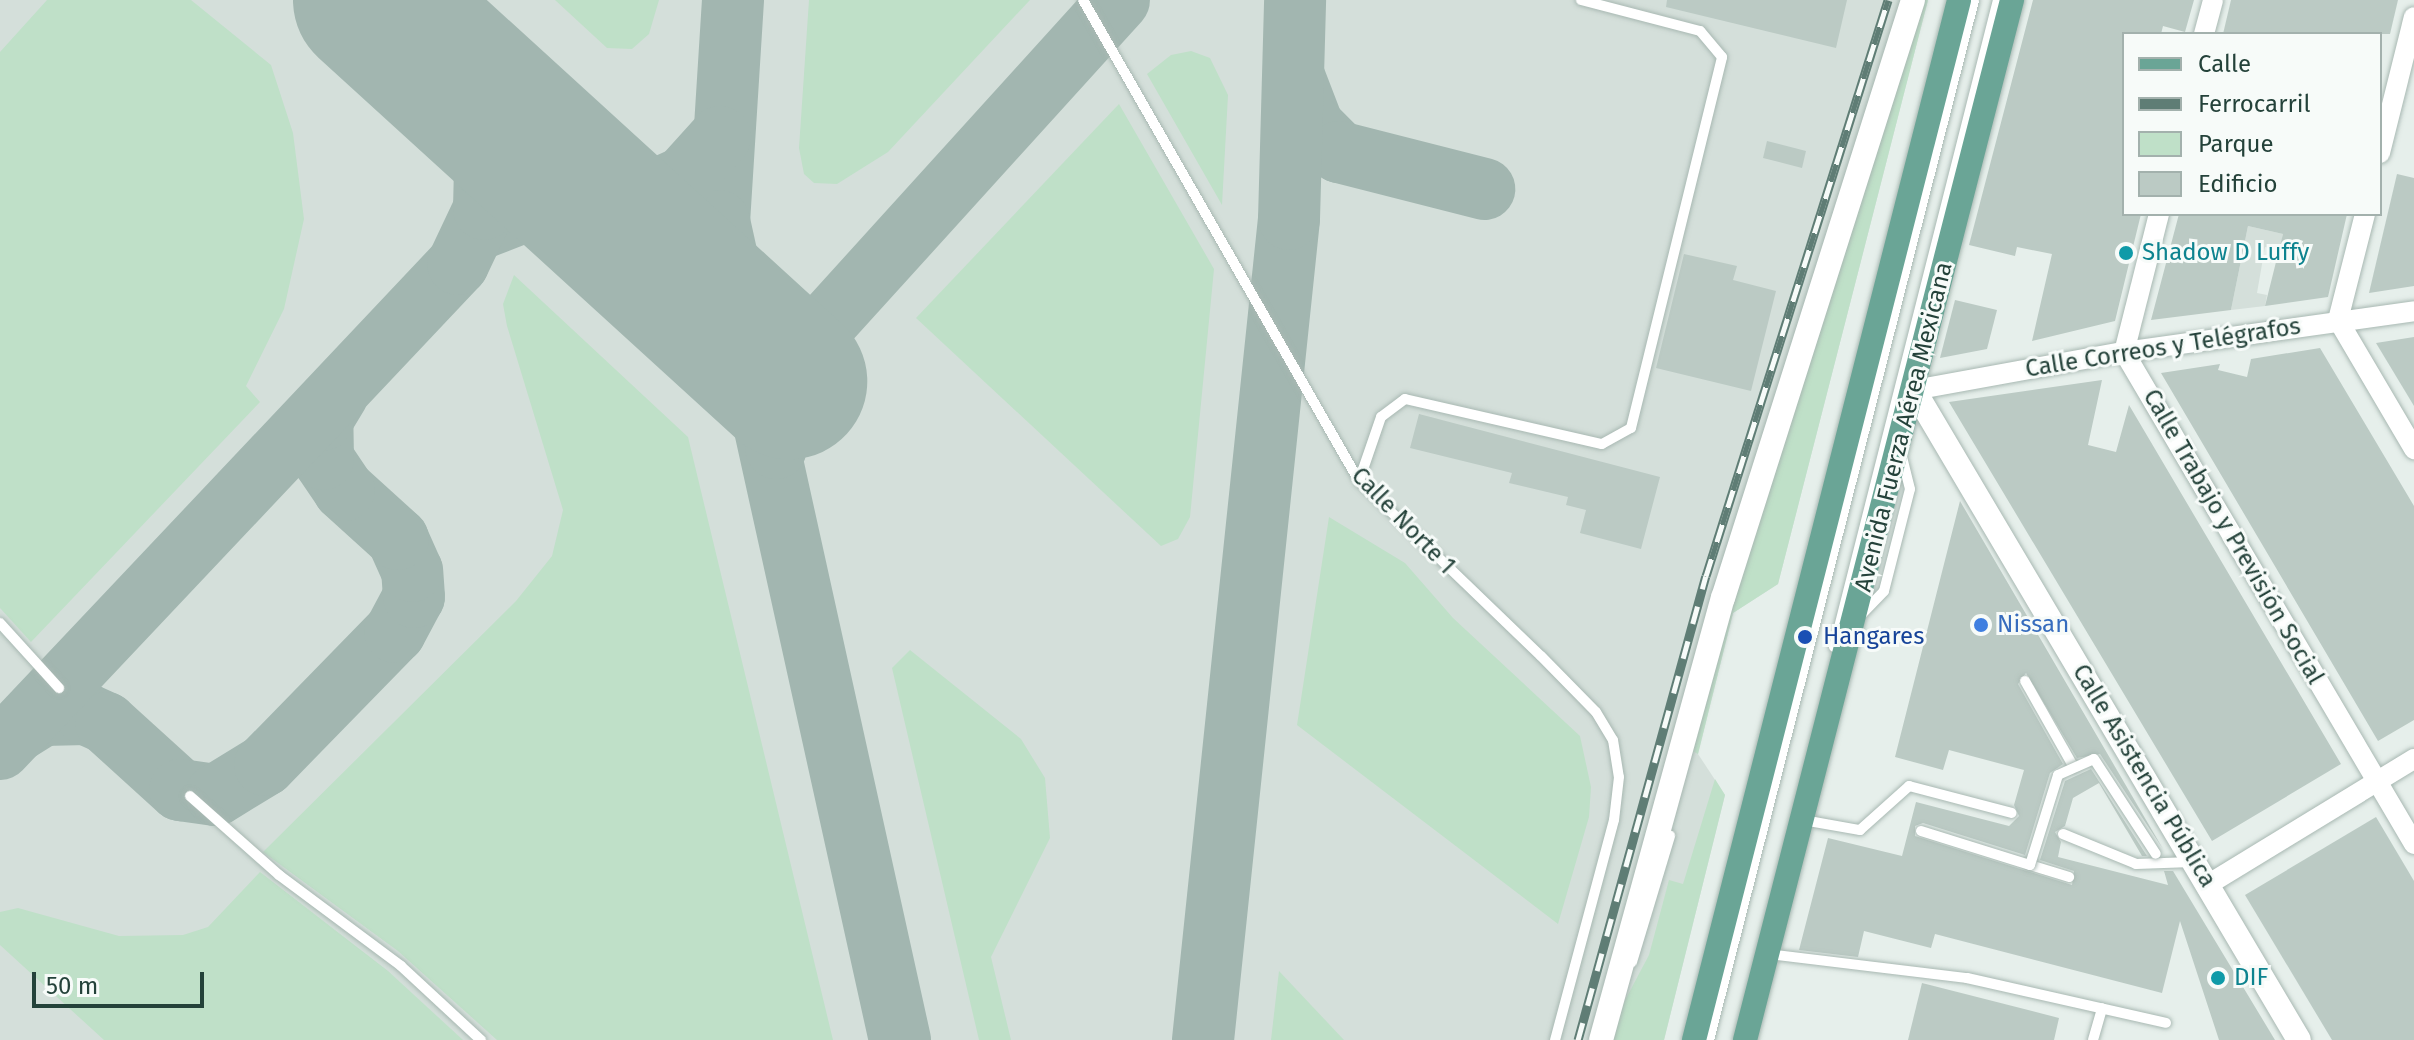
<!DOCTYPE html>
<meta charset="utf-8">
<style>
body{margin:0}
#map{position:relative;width:2414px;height:1040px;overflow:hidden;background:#e6efeb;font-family:"Fira Sans",sans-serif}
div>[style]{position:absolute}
.built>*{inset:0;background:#d4dfda}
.green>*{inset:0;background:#bfe0c8}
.taxiway>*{height:62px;margin:-31px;padding:0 31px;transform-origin:31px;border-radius:31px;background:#a2b6b0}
.runway>*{height:156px;margin:-78px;padding:0 78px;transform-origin:78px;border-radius:78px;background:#a2b6b0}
.building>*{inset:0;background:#bbcac4}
.roads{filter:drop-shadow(0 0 2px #a8b8b2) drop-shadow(0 0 2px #a8b8b2)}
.lane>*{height:10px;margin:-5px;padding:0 5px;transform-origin:5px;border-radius:5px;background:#fff}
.street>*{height:20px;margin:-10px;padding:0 10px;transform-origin:10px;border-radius:10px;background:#fff}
.secondary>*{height:24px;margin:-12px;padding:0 12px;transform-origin:12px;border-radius:12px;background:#fff}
.primary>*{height:24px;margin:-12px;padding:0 12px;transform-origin:12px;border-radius:12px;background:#6aa596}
.rail>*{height:9px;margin-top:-4.5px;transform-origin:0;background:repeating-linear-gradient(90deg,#f7fbf9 0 18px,#5f7d75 0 36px);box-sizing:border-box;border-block:2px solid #5f7d75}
.bridges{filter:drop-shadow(0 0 2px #a8b8b2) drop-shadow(0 0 2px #a8b8b2)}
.lane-bridge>*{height:10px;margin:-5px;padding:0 5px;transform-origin:5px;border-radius:5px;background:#fff}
.dots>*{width:22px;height:22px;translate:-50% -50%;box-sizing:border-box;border:4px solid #f7fbf9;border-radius:50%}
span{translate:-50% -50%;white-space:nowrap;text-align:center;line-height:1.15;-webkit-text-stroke:6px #f7fbf9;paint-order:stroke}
.culture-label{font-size:24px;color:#0d838f}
.left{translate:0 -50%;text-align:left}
.street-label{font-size:24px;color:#24423a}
.shop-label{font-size:24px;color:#366cbe}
.transit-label{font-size:24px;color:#164399}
.legend{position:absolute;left:2122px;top:32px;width:260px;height:184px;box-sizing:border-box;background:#f7fbf9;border:2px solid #a3b1ad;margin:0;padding:10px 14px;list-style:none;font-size:24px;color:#24423a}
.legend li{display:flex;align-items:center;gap:16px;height:40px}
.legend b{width:40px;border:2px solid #a3b1ad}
.scale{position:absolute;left:32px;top:972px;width:172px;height:36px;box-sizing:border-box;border:4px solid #24423a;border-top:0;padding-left:10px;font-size:24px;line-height:28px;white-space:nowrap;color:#24423a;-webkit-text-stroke:6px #f7fbf9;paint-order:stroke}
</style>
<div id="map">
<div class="built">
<i style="clip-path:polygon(0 0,1928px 0,1778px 584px,1733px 613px,1698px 754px,1725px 795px,1664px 1040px,0 1040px)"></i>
<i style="clip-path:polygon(2248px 226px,2283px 234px,2280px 250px,2265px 247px,2257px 293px,2267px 295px,2265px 306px,2231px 310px)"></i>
</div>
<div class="green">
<i style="clip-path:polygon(47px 0,191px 0,271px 65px,293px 133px,304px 219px,284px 309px,246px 386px,260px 402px,31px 642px,0 608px,0 52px)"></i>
<i style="clip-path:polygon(555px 0,659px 0,649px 34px,632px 49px,607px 48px)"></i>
<i style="clip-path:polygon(809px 0,1030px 0,888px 152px,837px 184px,814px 183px,804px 174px,799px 148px)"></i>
<i style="clip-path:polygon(1922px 0,1928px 0,1778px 584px,1733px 613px,1698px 754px,1684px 746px)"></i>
<i style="clip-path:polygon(1191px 51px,1210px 58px,1228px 95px,1222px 205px,1147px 74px,1171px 55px)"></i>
<i style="clip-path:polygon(1119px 104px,1214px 269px,1190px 517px,1178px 539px,1161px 546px,916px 318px)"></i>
<i style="clip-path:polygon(514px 275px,688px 437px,833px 1040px,497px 1040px,398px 951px,263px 852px,516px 601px,552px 556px,563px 510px,507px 326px,503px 304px)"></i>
<i style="clip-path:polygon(1329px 517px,1405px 563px,1453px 618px,1580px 736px,1591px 787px,1589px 817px,1558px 924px,1297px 725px)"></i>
<i style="clip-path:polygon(910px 650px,1021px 739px,1045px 778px,1050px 838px,991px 957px,1011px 1040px,979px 1040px,892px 668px)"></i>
<i style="clip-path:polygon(1715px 779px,1725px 795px,1664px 1040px,1604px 1040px,1649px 955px,1669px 880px,1683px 884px)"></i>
<i style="clip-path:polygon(260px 872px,388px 971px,463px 1040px,104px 1040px,0 945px,0 912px,18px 908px,119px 936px,183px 935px,208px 927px)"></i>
<i style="clip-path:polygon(1279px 971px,1344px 1040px,1271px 1040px)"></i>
</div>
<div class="taxiway">
<i style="left:733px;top:0;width:221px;rotate:93.6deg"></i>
<i style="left:719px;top:221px;width:839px;rotate:77.54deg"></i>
<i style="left:1295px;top:79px;width:50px;rotate:69deg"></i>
<i style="left:1313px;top:126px;width:37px;rotate:45deg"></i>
<i style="left:1339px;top:152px;width:150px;rotate:14.3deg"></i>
<i style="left:546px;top:159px;width:56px;rotate:30.3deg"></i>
<i style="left:594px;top:187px;width:51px;rotate:9.1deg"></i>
<i style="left:644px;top:195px;width:44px;rotate:-24.2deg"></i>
<i style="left:684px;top:177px;width:54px;rotate:-48deg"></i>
<i style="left:477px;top:230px;width:72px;rotate:-21.2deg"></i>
<i style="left:544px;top:204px;width:53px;rotate:9.8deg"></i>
<i style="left:596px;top:213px;width:121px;rotate:42deg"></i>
<i style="left:686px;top:294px;width:95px;rotate:54.8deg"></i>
<i style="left:776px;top:448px;width:68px;rotate:-79deg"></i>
<i style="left:789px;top:381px;width:60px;rotate:-58.7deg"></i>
<i style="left:820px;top:330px;width:445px;rotate:-47.8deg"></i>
<i style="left:16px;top:732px;width:32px;rotate:-32deg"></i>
<i style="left:43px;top:715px;width:43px;rotate:-1.3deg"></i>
<i style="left:86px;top:714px;width:22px;rotate:24deg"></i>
<i style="left:106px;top:723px;width:100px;rotate:42.2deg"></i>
<i style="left:180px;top:790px;width:36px;rotate:8deg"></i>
<i style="left:216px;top:795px;width:57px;rotate:-31.5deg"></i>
<i style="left:265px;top:765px;width:186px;rotate:-45.7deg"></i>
<i style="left:395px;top:632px;width:40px;rotate:-62deg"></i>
<i style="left:414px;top:597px;width:26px;rotate:-94deg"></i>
<i style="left:412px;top:571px;width:35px;rotate:-114deg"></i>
<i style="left:398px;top:539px;width:73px;rotate:-137.8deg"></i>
<i style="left:344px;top:490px;width:37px;rotate:-124deg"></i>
<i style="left:323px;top:459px;width:39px;rotate:-91deg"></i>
<i style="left:322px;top:420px;width:31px;rotate:-59deg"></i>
<i style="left:0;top:749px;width:667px;rotate:-46.64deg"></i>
<i style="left:458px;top:264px;width:61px;rotate:-64.7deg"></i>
<i style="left:484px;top:209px;width:40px;rotate:-88.6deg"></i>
<i style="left:485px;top:169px;width:73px;rotate:-108.4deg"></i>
<i style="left:462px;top:100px;width:60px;rotate:-125.5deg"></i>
<i style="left:1203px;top:1040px;width:825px;rotate:-84.02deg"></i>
<i style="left:1289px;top:219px;width:219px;rotate:-88.4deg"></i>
</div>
<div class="runway">
<i style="left:371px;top:0;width:566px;rotate:42.35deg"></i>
</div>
<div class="building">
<i style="clip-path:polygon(1667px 0,1847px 0,1836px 48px,1666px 7px)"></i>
<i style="clip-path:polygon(2033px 0,2194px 0,2185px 32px,2163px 26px,2161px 34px,2124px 34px,2124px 214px,2141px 214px,2115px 321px,2032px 341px,2052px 254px,2017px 247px,2015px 256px,1969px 245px)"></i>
<i style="clip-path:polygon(2231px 0,2398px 0,2390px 34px,2223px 34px)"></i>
<i style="clip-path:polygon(1767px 141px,1806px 151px,1802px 168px,1763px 158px)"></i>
<i style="clip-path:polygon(2397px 174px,2414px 178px,2414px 286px,2369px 293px)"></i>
<i style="clip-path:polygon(2179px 214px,2347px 214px,2328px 297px,2265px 306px,2283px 234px,2248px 226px,2231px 310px,2151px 320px)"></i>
<i style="clip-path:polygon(1684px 254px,1737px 266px,1733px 280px,1776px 291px,1751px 391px,1656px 368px)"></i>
<i style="clip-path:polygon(1955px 300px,1997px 310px,1987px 349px,1940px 358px)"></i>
<i style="clip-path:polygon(2414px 337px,2414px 406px,2376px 343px)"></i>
<i style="clip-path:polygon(2320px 348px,2414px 506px,2414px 720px,2378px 741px,2161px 373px,2220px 364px,2218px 370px,2247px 377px,2251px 359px)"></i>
<i style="clip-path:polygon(2102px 380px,2088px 445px,2116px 452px,2129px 405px,2341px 764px,2212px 841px,1949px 402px)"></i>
<i style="clip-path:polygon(1419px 414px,1660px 477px,1641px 549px,1580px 533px,1586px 510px,1566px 505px,1568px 497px,1509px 483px,1512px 473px,1410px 448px)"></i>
<i style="clip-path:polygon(1960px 501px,2163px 849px,2100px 754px,2077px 758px,2026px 673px,2018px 684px,2063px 764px,2050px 773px,2025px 855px,1923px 823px,1915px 826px,1915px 836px,2072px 885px,2074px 871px,2040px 860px,2065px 781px,2091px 769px,2147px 856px,2142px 856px,2099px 783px,2073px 798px,2065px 826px,2055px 832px,2061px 842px,2058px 857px,2168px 885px,2164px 871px,2173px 871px,2275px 1040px,2219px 1040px,2180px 921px,2162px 993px,1935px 934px,1931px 948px,1864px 931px,1858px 957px,1799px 950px,1828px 838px,1902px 856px,1916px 802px,2009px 826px,2019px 816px,2014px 805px,2024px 770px,1949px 750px,1943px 770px,1895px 757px)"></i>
<i style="clip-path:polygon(2376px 817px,2414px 881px,2414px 1040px,2332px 1040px,2245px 895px)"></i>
<i style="clip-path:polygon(1922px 983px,2059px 1018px,2054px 1040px,1908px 1040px)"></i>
</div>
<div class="roads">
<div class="lane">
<i style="left:1083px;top:0;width:555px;rotate:60.15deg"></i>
<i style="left:1359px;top:481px;width:252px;rotate:43.9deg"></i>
<i style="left:1541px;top:656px;width:78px;rotate:45.5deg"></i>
<i style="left:1596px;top:712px;width:33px;rotate:59deg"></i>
<i style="left:1613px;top:740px;width:37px;rotate:81deg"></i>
<i style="left:1619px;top:777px;width:43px;rotate:96.6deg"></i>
<i style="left:1614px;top:820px;width:228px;rotate:105deg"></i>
<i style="left:1359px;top:481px;width:68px;rotate:-71deg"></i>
<i style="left:1381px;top:417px;width:30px;rotate:-37deg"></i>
<i style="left:1405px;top:399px;width:202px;rotate:12.9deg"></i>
<i style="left:1602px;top:444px;width:33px;rotate:-29deg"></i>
<i style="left:1631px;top:428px;width:382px;rotate:-76.2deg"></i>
<i style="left:1722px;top:57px;width:34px;rotate:-130deg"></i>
<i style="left:1700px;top:31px;width:123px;rotate:-165.4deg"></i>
<i style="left:1861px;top:615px;width:33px;rotate:-46deg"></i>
<i style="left:1884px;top:591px;width:105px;rotate:-75.7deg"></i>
<i style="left:1910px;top:489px;width:34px;rotate:-104deg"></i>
<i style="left:0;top:623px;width:88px;rotate:47.8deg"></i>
<i style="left:1834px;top:647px;width:667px;rotate:-75.78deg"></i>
<i style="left:2025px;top:681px;width:98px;rotate:60.5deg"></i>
<i style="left:190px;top:796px;width:119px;rotate:41.6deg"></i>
<i style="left:279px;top:875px;width:152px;rotate:36.7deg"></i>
<i style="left:401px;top:966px;width:109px;rotate:42.8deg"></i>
<i style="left:1803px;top:820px;width:58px;rotate:10deg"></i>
<i style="left:1860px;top:830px;width:66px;rotate:-41.9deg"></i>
<i style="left:1909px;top:786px;width:106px;rotate:14.7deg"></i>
<i style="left:2063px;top:834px;width:79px;rotate:22.3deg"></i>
<i style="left:2136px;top:864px;width:56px;rotate:-2deg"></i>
<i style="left:2030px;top:865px;width:41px;rotate:17.1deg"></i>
<i style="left:1768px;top:954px;width:200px;rotate:6.9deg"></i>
<i style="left:1967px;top:978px;width:204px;rotate:12.7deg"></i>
<i style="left:1632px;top:962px;width:132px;rotate:-73.2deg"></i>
<i style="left:1709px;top:1040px;width:1073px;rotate:-75.7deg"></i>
<i style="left:2093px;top:1040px;width:33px;rotate:-74deg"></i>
</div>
<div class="street">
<i style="left:2204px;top:34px;width:35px;rotate:-75deg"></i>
<i style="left:2380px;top:153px;width:140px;rotate:-76deg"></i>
<i style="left:2159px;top:214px;width:142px;rotate:104.2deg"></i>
<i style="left:2124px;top:352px;width:571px;rotate:59.48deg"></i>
<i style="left:2365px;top:214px;width:109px;rotate:104.3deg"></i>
<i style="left:2338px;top:320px;width:150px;rotate:59.5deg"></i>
<i style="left:1914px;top:390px;width:213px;rotate:-10.3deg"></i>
<i style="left:2124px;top:352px;width:293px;rotate:-8deg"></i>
<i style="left:2209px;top:884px;width:240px;rotate:-31.4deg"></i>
</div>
<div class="secondary">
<i style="left:1914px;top:390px;width:755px;rotate:59.36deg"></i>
<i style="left:1601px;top:1040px;width:459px;rotate:-74.6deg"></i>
<i style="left:1723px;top:598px;width:627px;rotate:-72.37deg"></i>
</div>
<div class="primary">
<i style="left:1694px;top:1040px;width:1073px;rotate:-75.7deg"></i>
<i style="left:1745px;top:1040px;width:1074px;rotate:-75.6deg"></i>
</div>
</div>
<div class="rail">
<i style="left:1578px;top:1040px;width:481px;rotate:-74.6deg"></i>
<i style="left:1706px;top:576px;width:604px;rotate:-72.46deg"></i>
</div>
<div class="bridges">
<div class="lane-bridge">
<i style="left:1921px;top:831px;width:114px;rotate:17.3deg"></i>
<i style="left:2030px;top:865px;width:94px;rotate:-72.7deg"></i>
<i style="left:2058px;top:775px;width:39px;rotate:-24deg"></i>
<i style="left:2094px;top:759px;width:113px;rotate:56.9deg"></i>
</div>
</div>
<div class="dots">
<i style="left:2126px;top:253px;background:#0f9aa8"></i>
<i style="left:1981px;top:625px;background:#3f7fe0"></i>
<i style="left:1805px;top:637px;background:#1a4fb4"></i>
<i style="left:2218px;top:978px;background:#0f9aa8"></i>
</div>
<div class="culture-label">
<span class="left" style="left:2142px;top:253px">Shadow D Luffy</span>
<span class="left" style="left:2234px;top:978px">DIF</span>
</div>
<div class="street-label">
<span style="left:2163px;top:348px;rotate:-9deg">Calle Correos y Telégrafos</span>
<span style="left:1904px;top:427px;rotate:-76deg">Avenida Fuerza Aérea Mexicana</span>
<span style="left:1403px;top:521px;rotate:46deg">Calle Norte 1</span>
<span style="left:2233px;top:537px;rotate:60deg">Calle Trabajo y Previsión Social</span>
<span style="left:2144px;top:776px;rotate:59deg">Calle Asistencia Pública</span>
</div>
<div class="shop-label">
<span class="left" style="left:1997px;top:625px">Nissan</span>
</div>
<div class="transit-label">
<span class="left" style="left:1823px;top:637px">Hangares</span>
</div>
<ul class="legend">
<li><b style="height:10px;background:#6aa596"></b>Calle</li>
<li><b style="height:10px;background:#5f7d75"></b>Ferrocarril</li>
<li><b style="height:22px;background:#bfe0c8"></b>Parque</li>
<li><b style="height:22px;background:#bbcac4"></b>Edificio</li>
</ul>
<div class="scale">50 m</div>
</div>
